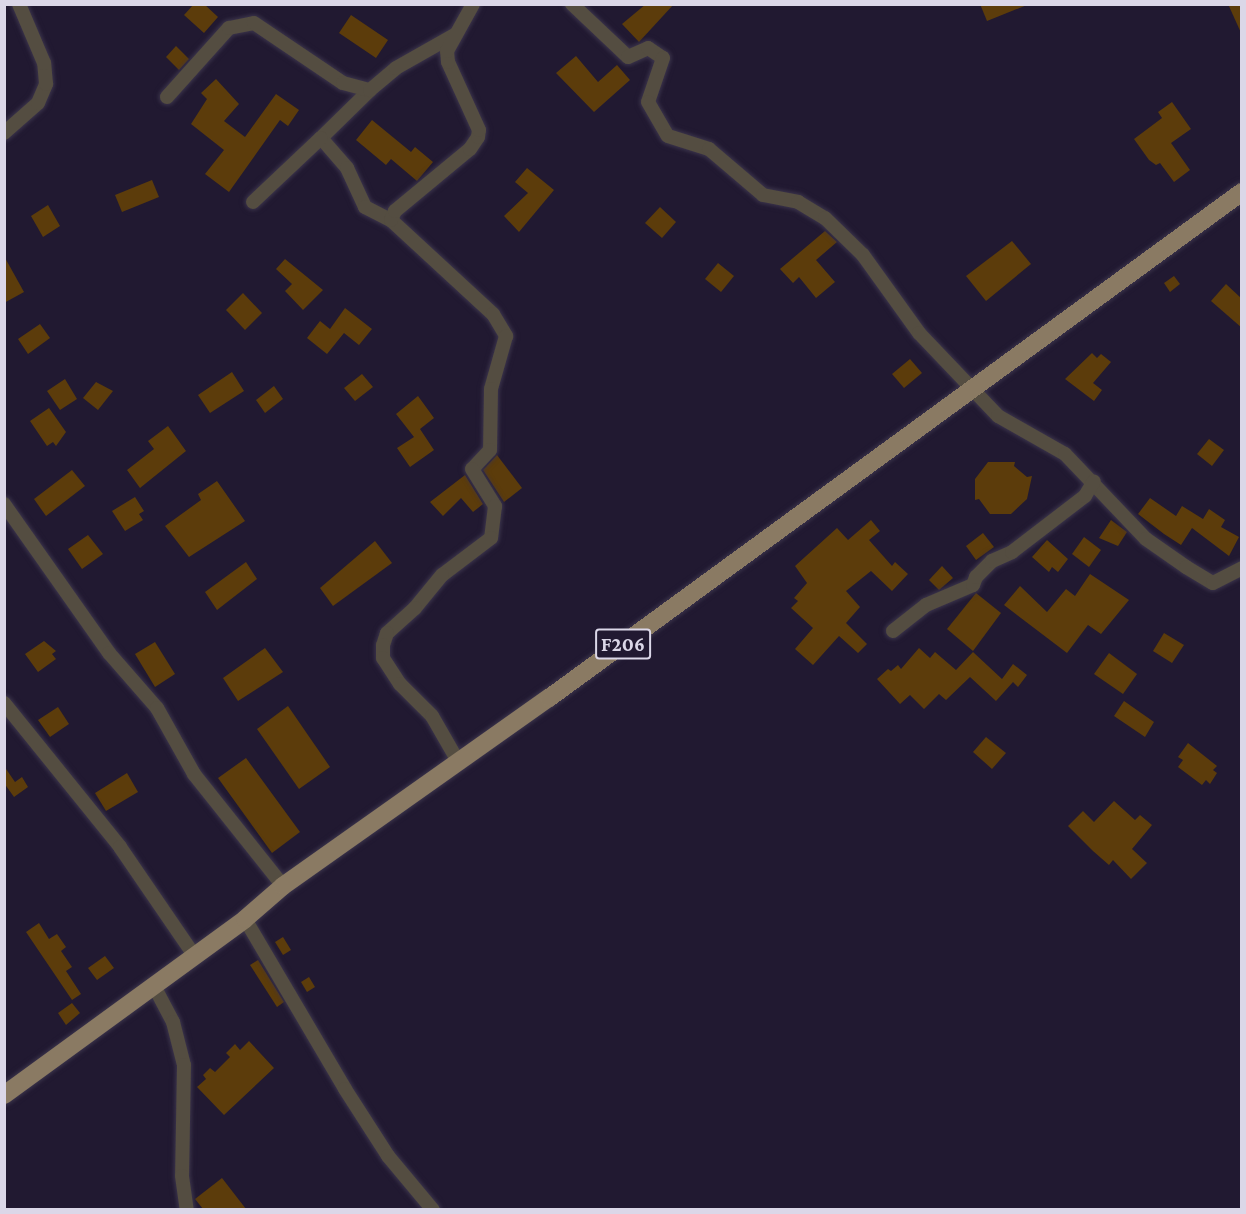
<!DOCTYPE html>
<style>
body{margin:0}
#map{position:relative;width:1246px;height:1214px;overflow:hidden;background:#211931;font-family:"Crimson Pro",serif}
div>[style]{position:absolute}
.building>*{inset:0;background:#5c3c0b}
.roads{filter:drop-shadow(0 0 2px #3b344b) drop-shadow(0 0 2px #3b344b)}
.street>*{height:14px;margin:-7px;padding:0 7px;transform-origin:7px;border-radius:7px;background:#544d41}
.primary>*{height:18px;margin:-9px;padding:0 9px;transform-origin:9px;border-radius:9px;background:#8a7a63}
span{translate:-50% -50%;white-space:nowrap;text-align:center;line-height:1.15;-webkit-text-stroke:4.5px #211931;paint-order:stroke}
.shield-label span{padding:2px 4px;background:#211931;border:2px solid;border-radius:4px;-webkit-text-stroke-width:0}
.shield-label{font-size:20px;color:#dbd7e8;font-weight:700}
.frame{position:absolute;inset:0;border:6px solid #dbd7e8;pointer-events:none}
</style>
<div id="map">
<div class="building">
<i style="clip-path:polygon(194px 4px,204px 4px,218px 17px,204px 33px,184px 15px)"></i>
<i style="clip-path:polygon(646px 4px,674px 4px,639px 42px,622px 24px)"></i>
<i style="clip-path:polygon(980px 4px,1027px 4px,1027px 5px,987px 21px)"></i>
<i style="clip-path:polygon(1228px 4px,1242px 4px,1242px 35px)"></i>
<i style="clip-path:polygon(351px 15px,388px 40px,376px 58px,339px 33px)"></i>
<i style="clip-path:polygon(176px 46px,189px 59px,179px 70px,166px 57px)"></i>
<i style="clip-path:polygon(576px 56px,598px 82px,617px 65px,630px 80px,594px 112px,556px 73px)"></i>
<i style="clip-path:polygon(216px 79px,239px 104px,224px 121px,245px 137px,276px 94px,299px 110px,288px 126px,280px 120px,229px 192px,205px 174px,224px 150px,191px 124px,207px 99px,201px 93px)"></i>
<i style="clip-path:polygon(1172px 102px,1191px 129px,1171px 143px,1190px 170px,1174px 182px,1160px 163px,1156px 165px,1149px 160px,1134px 139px,1162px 118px,1158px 112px)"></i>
<i style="clip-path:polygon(372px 120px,411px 152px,415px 147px,433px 162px,417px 181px,391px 159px,386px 165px,356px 140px)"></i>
<i style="clip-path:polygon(527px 168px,554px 190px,519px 232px,504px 216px,528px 193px,515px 182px)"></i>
<i style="clip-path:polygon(152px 180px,159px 197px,122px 212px,115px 195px)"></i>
<i style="clip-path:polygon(48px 205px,60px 226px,43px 237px,31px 216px)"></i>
<i style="clip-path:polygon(660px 207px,676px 222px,662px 238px,645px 223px)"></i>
<i style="clip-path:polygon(825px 231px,837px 242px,816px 260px,835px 282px,816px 298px,799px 277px,793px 283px,780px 269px)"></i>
<i style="clip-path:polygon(1012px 241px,1031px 264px,986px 301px,966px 276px)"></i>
<i style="clip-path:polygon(4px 256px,24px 292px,4px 303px)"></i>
<i style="clip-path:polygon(285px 259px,323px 290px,303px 310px,285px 291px,292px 284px,276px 269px)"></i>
<i style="clip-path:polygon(718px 263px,734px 276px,721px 292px,705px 279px)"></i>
<i style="clip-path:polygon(1174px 276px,1180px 284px,1170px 292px,1164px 283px)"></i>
<i style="clip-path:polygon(1226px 284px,1242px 299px,1242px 328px,1211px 301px)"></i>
<i style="clip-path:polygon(243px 293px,262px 313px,245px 330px,226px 310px)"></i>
<i style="clip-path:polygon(345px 308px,372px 329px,359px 345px,344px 333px,327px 354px,307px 338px,320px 321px,330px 329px)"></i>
<i style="clip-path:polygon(40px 324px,50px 338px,28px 354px,18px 339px)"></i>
<i style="clip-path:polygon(1092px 353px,1097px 358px,1101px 354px,1111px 362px,1093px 383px,1102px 390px,1094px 401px,1065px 379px)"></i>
<i style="clip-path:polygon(910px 359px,922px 373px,904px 388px,892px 374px)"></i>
<i style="clip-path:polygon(232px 372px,244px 391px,210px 413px,198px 395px)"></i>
<i style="clip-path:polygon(362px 374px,373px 387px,355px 401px,344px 388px)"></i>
<i style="clip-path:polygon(65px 379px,77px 399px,60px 410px,47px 391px)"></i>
<i style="clip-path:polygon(96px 382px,113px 391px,98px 410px,83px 398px)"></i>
<i style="clip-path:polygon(274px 386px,283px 399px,265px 413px,256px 400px)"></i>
<i style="clip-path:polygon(418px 396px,434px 418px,420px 429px,434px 450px,410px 467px,397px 448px,414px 437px,396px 414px)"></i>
<i style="clip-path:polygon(49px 408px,66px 432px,56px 446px,53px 442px,47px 446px,30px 421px)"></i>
<i style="clip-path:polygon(168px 426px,186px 451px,140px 488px,127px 470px,154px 449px,148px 441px)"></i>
<i style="clip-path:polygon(1209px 439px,1224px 450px,1212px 466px,1197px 454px)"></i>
<i style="clip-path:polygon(497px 455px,522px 488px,504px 502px,483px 470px)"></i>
<i style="clip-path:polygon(988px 462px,1015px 462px,1014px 466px,1027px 477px,1032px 476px,1027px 499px,1011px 514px,990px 514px,979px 499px,975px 500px,975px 479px)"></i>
<i style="clip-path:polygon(72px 470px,85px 486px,46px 516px,34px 499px)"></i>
<i style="clip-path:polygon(465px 475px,483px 504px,473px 512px,461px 498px,443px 516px,430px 502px)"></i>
<i style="clip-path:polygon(217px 481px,245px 521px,189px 557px,165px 526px,201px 500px,198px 494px)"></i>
<i style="clip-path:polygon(135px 497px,144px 511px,139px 514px,143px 520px,125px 531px,112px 511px)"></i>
<i style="clip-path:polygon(1150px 498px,1176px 516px,1182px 506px,1203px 519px,1209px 509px,1225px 520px,1221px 527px,1239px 537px,1229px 556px,1192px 528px,1181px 545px,1164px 534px,1138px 514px)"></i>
<i style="clip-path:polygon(871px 520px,880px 531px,869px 540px,892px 566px,895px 562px,908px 574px,892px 591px,871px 571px,846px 591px,860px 607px,846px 623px,867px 644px,858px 653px,839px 636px,813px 665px,795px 649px,813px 628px,791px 608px,798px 601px,794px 598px,807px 583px,795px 566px,837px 528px,848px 540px)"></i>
<i style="clip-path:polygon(1111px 520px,1127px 532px,1118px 546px,1099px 538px)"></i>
<i style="clip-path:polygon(983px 533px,994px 547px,976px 560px,966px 546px)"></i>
<i style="clip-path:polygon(88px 535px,103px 554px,82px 569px,68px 549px)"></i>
<i style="clip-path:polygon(1084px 537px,1101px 550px,1089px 567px,1072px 554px)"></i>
<i style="clip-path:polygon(1047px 540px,1068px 559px,1058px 572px,1052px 567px,1049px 572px,1032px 557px)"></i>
<i style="clip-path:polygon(375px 541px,392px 563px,333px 606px,320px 588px)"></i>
<i style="clip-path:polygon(246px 562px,257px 579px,217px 610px,205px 592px)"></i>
<i style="clip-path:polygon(942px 566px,953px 578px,939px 590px,929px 580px)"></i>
<i style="clip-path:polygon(1090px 574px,1129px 600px,1101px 634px,1088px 625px,1067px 653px,1004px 605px,1020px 586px,1047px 612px,1066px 589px,1075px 596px)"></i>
<i style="clip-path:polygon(976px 593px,1001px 613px,973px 651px,947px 629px)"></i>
<i style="clip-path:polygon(1164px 633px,1184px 645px,1172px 663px,1153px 651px)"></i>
<i style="clip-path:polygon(44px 641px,56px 651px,52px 654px,56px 659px,38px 672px,25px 654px)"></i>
<i style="clip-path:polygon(155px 642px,175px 674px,155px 687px,135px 654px)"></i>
<i style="clip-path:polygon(265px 648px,283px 672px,238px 701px,223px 678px)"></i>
<i style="clip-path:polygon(919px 648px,930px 658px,935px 652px,956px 670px,973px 652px,1002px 679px,1013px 664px,1027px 675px,1018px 687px,1013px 682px,996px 701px,970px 677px,946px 700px,939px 694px,924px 709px,910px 695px,900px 704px,877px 679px,888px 669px,891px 671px,898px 665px,901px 669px)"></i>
<i style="clip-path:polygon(1109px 653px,1137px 674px,1123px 694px,1094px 674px)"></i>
<i style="clip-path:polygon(1124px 701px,1154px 722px,1145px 737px,1114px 716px)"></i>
<i style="clip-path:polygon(288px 706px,330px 767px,299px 789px,257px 729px)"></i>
<i style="clip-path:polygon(58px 707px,69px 724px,50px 737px,38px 720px)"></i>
<i style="clip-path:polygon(986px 737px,1006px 753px,992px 769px,973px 752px)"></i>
<i style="clip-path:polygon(1188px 743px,1217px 766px,1213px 770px,1217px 773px,1210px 784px,1206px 780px,1202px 785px,1178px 767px,1183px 760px,1178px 757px)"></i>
<i style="clip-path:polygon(246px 758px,300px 832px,272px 853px,218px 778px)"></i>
<i style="clip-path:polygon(4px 766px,15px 782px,22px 777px,28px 787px,14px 797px,4px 783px)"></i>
<i style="clip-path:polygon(127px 773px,138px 792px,106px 811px,95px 793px)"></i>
<i style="clip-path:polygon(1114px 801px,1135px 820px,1140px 815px,1152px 825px,1132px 849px,1147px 863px,1131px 879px,1113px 860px,1109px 865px,1093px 851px,1068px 826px,1083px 811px,1094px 822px)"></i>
<i style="clip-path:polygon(39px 923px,49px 939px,57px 934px,66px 947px,61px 951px,72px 967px,66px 971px,81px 994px,72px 1000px,26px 932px)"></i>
<i style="clip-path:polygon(283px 937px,291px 950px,283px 955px,275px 942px)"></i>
<i style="clip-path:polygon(105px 956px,114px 968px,97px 980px,88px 968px)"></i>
<i style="clip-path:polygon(258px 960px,284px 1002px,277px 1007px,250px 965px)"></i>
<i style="clip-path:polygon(309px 977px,315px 987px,307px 992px,301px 982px)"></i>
<i style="clip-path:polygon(72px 1003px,80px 1013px,66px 1025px,58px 1013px)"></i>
<i style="clip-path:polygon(249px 1041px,274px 1068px,224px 1115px,197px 1087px,206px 1079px,203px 1075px,210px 1068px,215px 1072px,230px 1057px,226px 1053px,235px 1044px,240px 1050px)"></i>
<i style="clip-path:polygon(222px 1178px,246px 1209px,203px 1209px,195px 1199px)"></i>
</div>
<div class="roads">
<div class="street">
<i style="left:572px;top:4px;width:77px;rotate:43.4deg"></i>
<i style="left:628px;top:57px;width:22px;rotate:-24deg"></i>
<i style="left:648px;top:48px;width:18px;rotate:34deg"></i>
<i style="left:663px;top:58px;width:46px;rotate:108.8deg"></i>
<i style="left:648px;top:102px;width:39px;rotate:60deg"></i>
<i style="left:668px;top:136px;width:43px;rotate:17.6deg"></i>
<i style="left:709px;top:149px;width:71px;rotate:40.4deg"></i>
<i style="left:763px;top:195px;width:36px;rotate:11deg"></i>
<i style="left:798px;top:202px;width:31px;rotate:31deg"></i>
<i style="left:825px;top:218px;width:53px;rotate:44.2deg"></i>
<i style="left:863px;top:255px;width:96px;rotate:54.3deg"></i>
<i style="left:919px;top:333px;width:115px;rotate:46.4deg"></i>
<i style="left:998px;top:416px;width:77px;rotate:29.6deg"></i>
<i style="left:1065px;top:454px;width:117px;rotate:46.4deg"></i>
<i style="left:1146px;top:539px;width:49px;rotate:35deg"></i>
<i style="left:1186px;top:567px;width:31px;rotate:31deg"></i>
<i style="left:1213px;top:583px;width:33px;rotate:-27deg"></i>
<i style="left:370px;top:90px;width:69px;rotate:135.6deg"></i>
<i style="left:321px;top:138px;width:40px;rotate:49deg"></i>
<i style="left:347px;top:168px;width:43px;rotate:65.2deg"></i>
<i style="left:365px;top:207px;width:29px;rotate:27deg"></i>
<i style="left:391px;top:220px;width:139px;rotate:42.7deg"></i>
<i style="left:493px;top:314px;width:26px;rotate:59deg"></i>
<i style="left:506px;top:336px;width:55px;rotate:105.8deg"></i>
<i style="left:491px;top:389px;width:61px;rotate:90.9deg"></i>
<i style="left:490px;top:450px;width:26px;rotate:133deg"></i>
<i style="left:472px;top:469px;width:44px;rotate:58.1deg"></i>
<i style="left:495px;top:506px;width:32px;rotate:97deg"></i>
<i style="left:491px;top:538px;width:61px;rotate:142.9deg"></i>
<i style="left:442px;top:575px;width:43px;rotate:129.3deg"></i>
<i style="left:415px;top:608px;width:38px;rotate:138deg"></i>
<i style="left:387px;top:633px;width:13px;rotate:108deg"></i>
<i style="left:383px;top:645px;width:13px;rotate:90deg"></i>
<i style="left:383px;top:658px;width:31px;rotate:57deg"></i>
<i style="left:400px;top:684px;width:45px;rotate:45deg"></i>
<i style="left:432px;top:716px;width:54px;rotate:60.1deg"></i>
<i style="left:167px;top:97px;width:93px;rotate:-48.1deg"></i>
<i style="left:229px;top:28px;width:25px;rotate:-11deg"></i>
<i style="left:254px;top:23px;width:107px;rotate:34deg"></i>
<i style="left:343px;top:83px;width:28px;rotate:15deg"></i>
<i style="left:370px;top:90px;width:34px;rotate:-40deg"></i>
<i style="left:396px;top:68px;width:69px;rotate:-29.5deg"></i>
<i style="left:4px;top:133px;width:45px;rotate:-41.4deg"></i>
<i style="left:38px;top:103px;width:21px;rotate:-67deg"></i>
<i style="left:46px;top:84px;width:21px;rotate:-95deg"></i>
<i style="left:44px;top:63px;width:64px;rotate:-113deg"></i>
<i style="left:253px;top:202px;width:93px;rotate:-43.3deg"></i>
<i style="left:391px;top:220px;width:10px;rotate:-66deg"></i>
<i style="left:395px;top:211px;width:97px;rotate:-39.6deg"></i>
<i style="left:470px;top:149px;width:14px;rotate:-56deg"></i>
<i style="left:478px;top:137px;width:7px;rotate:-82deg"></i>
<i style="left:479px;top:130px;width:75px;rotate:-114.5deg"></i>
<i style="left:448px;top:62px;width:11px;rotate:-95deg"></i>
<i style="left:447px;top:51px;width:54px;rotate:-61deg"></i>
<i style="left:4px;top:504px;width:182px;rotate:54.8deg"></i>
<i style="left:109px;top:653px;width:73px;rotate:48.9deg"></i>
<i style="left:157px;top:708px;width:76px;rotate:60.7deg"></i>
<i style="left:194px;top:774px;width:143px;rotate:51.5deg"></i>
<i style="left:893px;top:631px;width:42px;rotate:-38.2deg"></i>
<i style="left:926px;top:605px;width:51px;rotate:-23.1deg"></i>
<i style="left:973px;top:585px;width:9px;rotate:-69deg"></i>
<i style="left:976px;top:577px;width:23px;rotate:-45deg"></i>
<i style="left:992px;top:561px;width:22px;rotate:-24deg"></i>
<i style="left:1012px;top:552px;width:92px;rotate:-37.5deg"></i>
<i style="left:1085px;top:496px;width:17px;rotate:-59deg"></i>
<i style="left:4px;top:703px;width:185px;rotate:51.1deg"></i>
<i style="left:120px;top:847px;width:131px;rotate:55.6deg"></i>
<i style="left:245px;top:919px;width:197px;rotate:59.5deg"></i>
<i style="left:345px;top:1089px;width:80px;rotate:57.3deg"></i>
<i style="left:388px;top:1156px;width:70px;rotate:50.2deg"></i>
<i style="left:154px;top:986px;width:41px;rotate:62.2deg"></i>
<i style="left:173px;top:1022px;width:44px;rotate:75.7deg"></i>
<i style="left:184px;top:1065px;width:111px;rotate:91deg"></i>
<i style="left:182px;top:1176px;width:34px;rotate:82deg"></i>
</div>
<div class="primary">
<i style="left:4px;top:1095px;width:298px;rotate:-36.1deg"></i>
<i style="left:245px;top:919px;width:50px;rotate:-41deg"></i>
<i style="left:283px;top:886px;width:326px;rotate:-35.3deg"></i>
<i style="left:549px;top:698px;width:858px;rotate:-36.14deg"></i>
</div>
</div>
<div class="shield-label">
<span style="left:623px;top:644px">F206</span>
</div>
<div class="frame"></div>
</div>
